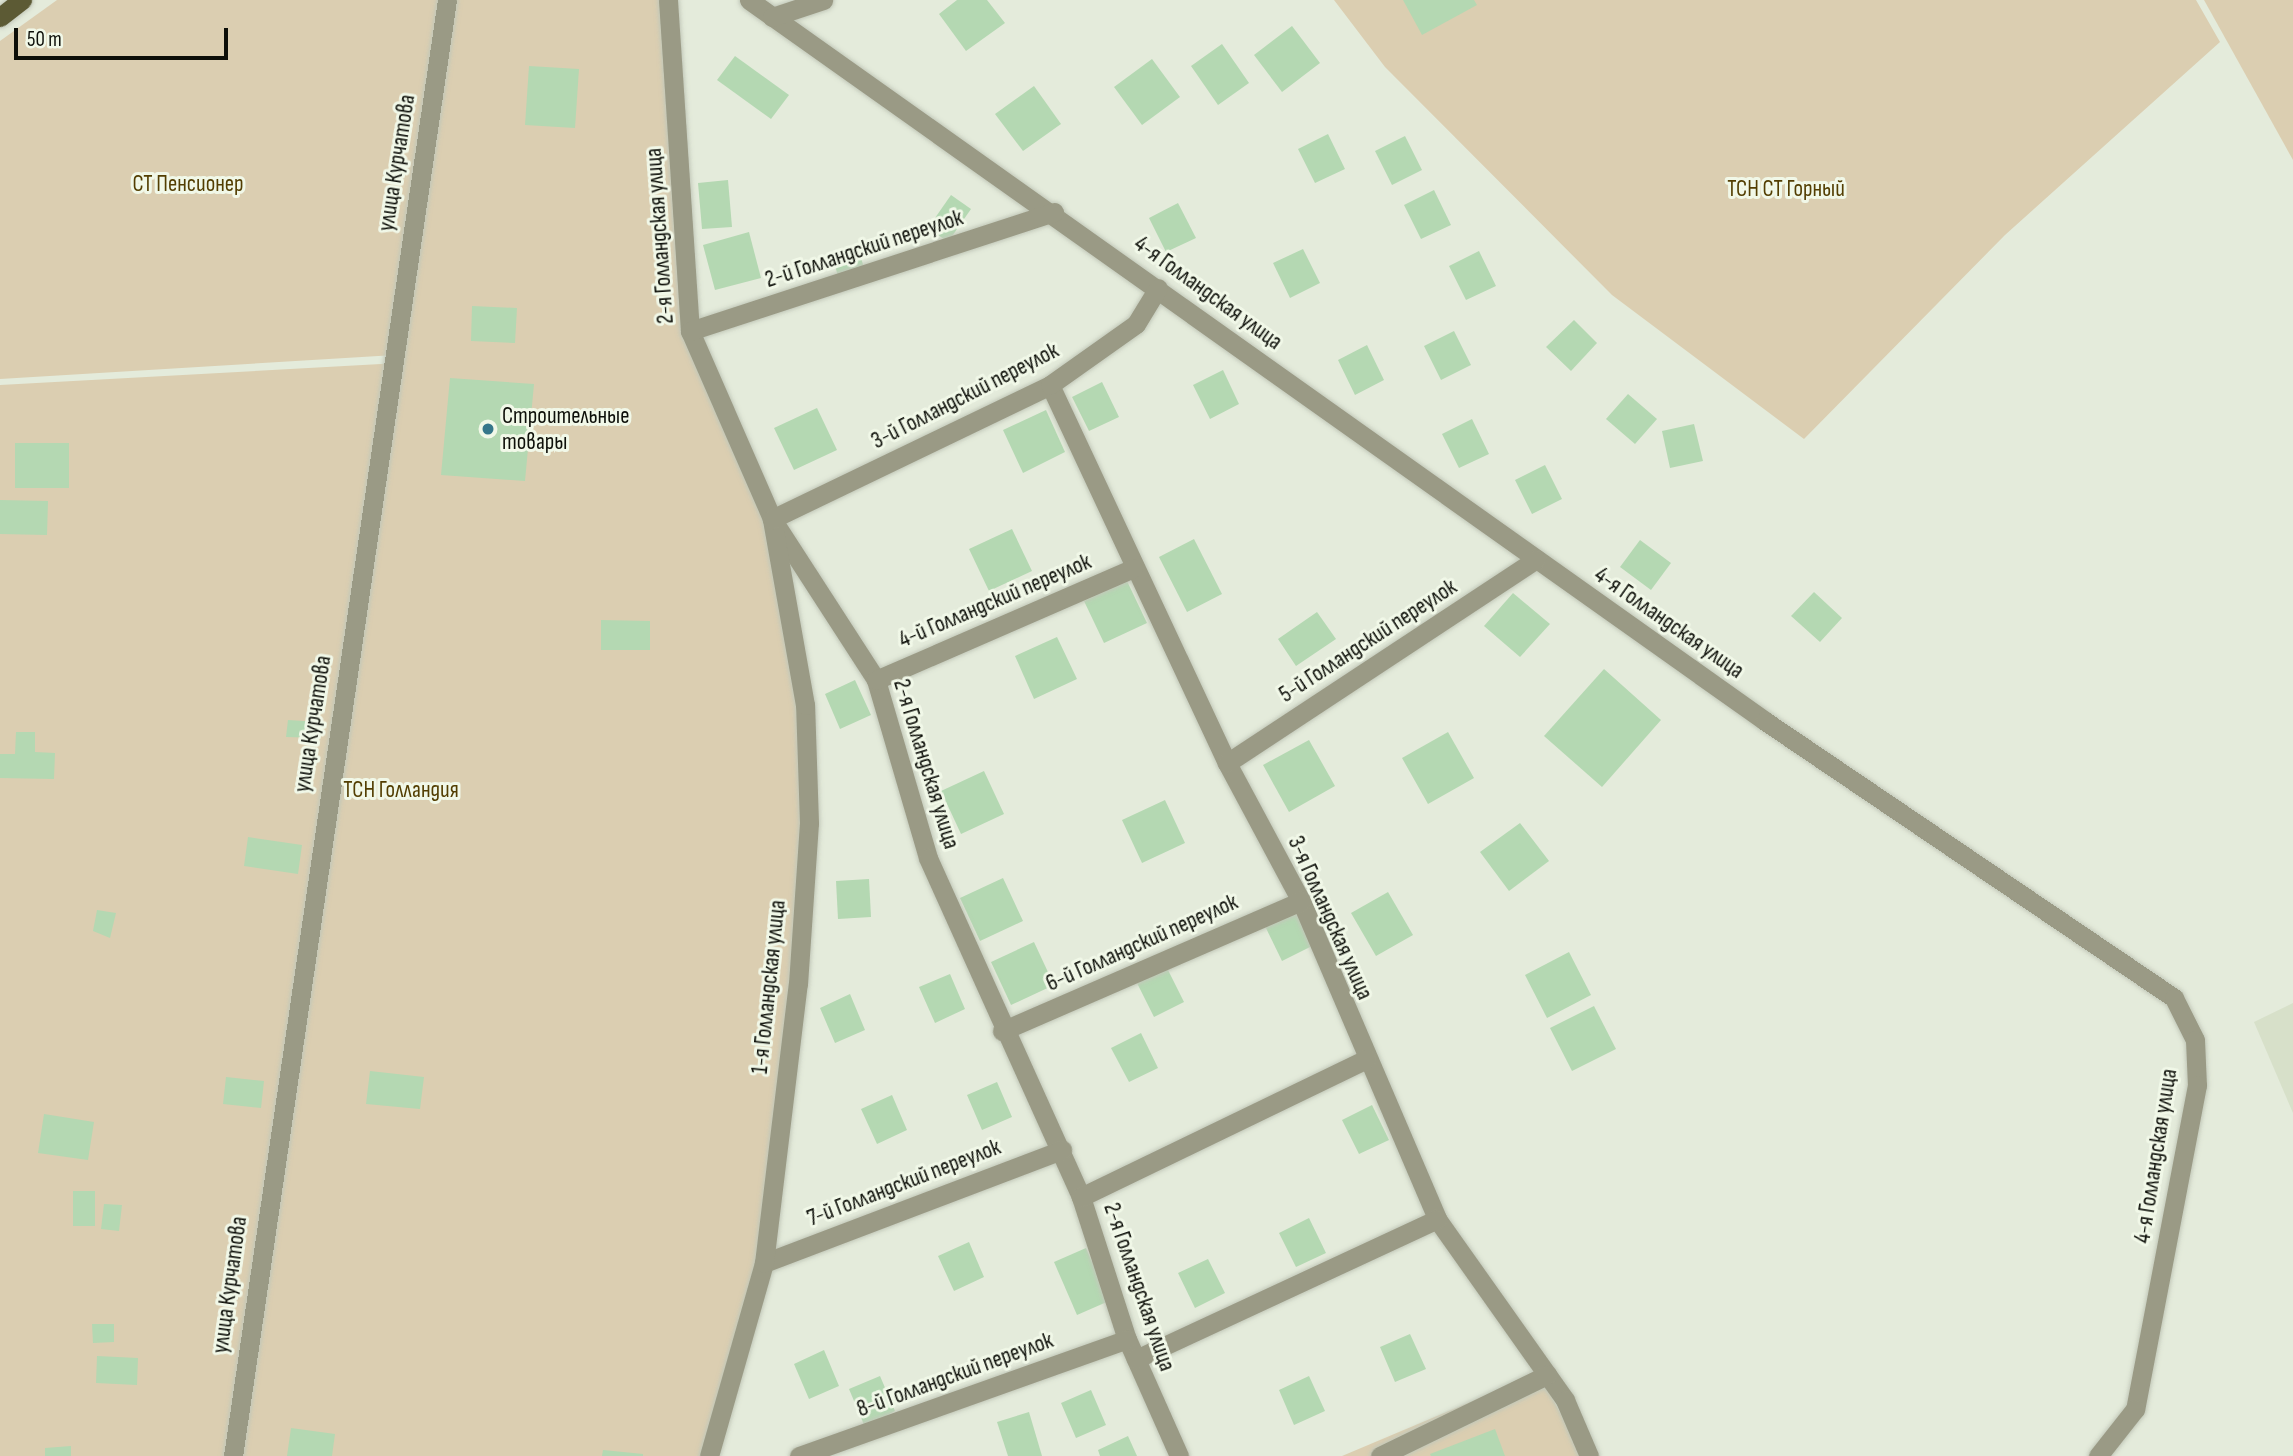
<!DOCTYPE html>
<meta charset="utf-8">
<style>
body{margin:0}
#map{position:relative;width:2293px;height:1456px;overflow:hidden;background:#e4ebdb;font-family:"Sofia Sans Condensed",sans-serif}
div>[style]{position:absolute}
.built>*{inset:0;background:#d7e0c9}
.green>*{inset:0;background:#dbceb1}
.building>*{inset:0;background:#b4d8b2}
.roads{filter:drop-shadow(0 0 2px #c2c8b9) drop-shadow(0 0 2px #c2c8b9)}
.minor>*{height:19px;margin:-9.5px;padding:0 9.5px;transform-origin:9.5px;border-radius:9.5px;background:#9a9a85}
.primary>*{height:19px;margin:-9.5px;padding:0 9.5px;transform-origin:9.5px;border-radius:9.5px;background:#5c5a34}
.dots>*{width:19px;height:19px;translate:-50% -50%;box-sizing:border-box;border:4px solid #f1f8e8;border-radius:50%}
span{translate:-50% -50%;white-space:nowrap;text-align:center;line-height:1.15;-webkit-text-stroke:6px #f1f8e8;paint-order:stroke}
.street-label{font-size:23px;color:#0d0f09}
.park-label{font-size:23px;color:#533e02}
.poi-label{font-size:23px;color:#0d0f09}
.left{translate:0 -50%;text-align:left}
.scale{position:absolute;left:14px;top:28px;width:214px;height:32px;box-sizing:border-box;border:4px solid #0d0f09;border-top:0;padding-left:9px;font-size:21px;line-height:24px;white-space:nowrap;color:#0d0f09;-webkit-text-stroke:5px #f1f8e8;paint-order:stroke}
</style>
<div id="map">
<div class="built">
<i style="clip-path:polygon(2293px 1003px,2293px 1113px,2254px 1022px)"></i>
</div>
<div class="green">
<i style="clip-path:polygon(57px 0,444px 0,395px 355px,0 379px,0 41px)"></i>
<i style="clip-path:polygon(448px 0,665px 0,688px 334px,770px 519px,803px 705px,803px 875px,752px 1289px,705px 1456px,0 1456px,0 385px,399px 363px)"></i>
<i style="clip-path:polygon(1334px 0,2196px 0,2220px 42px,2005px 235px,1804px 439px,1612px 295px,1385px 67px)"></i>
<i style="clip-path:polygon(2204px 0,2293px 0,2293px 160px)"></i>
<i style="clip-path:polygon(1539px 1373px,1583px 1456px,1342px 1456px)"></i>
</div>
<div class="building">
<i style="clip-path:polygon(957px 0,987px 0,1005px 23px,966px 51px,939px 14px)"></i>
<i style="clip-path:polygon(1403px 0,1474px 0,1477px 5px,1422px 35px)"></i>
<i style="clip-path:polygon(1292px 26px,1320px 63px,1282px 92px,1254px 55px)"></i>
<i style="clip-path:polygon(1222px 44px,1249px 83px,1218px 105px,1191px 66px)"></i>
<i style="clip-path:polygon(735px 56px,789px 95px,771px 119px,717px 80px)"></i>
<i style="clip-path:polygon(1152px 59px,1180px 97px,1142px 125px,1114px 87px)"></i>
<i style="clip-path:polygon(529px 66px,579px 69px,575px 128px,525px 125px)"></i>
<i style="clip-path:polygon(1034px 86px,1061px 124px,1023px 151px,995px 114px)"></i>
<i style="clip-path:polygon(1328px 134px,1345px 169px,1315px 183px,1298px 149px)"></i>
<i style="clip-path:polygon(1405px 136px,1422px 170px,1392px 185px,1375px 151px)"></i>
<i style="clip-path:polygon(728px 180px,732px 227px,702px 229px,698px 183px)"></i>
<i style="clip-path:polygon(1434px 190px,1451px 225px,1421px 239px,1404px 205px)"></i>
<i style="clip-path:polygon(951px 195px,971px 209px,948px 242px,928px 228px)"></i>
<i style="clip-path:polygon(1178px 203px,1196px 238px,1166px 252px,1149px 218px)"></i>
<i style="clip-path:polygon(749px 232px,761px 278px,715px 290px,703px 245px)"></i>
<i style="clip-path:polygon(1303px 249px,1320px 283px,1290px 298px,1273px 263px)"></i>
<i style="clip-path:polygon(858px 250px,864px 267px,838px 276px,833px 259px)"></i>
<i style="clip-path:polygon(1479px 251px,1496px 286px,1466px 300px,1449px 266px)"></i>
<i style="clip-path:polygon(472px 306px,517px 308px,515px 343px,471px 341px)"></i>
<i style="clip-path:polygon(1574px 320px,1597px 343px,1571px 371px,1546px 347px)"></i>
<i style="clip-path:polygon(1454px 331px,1471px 365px,1441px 380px,1424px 346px)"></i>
<i style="clip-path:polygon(1367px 345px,1384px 380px,1355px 395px,1338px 360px)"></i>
<i style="clip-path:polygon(1223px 370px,1239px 404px,1210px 419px,1193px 385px)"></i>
<i style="clip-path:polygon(450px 378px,534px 384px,525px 481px,441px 475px)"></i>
<i style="clip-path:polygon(1102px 382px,1119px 417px,1089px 431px,1072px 397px)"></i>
<i style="clip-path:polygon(1628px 394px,1657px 419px,1635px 444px,1606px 419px)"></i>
<i style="clip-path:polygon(817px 408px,837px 450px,794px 470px,774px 428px)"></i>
<i style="clip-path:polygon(1046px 410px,1065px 452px,1023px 473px,1003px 430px)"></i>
<i style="clip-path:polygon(1472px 419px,1489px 454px,1459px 468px,1442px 434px)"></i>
<i style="clip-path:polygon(1694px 424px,1703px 461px,1670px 468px,1662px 431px)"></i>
<i style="clip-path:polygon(15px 443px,69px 443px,69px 488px,15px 488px)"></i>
<i style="clip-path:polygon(1545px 465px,1562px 499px,1532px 514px,1515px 480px)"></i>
<i style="clip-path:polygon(0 500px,48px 501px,47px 535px,0 534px)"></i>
<i style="clip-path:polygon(1012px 529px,1032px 571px,989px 591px,969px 549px)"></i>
<i style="clip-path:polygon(1194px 539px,1222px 594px,1187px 612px,1159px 557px)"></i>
<i style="clip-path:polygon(1640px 540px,1671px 563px,1651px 590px,1620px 567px)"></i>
<i style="clip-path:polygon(1127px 581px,1147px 623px,1104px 643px,1084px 601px)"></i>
<i style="clip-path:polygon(1814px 592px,1842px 618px,1820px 642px,1791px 616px)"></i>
<i style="clip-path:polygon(1513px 593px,1550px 624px,1520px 657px,1484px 626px)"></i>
<i style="clip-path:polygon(1317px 612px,1336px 639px,1296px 666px,1278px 639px)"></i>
<i style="clip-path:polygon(601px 620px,650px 621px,650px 650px,601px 650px)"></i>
<i style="clip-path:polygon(1057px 637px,1077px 679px,1034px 699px,1015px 656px)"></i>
<i style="clip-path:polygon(1604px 669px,1661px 720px,1602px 787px,1544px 736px)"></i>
<i style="clip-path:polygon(855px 680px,871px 715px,840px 729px,825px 694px)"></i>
<i style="clip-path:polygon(288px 720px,320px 722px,319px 738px,286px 737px)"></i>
<i style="clip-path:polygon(16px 732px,35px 732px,35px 752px,55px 753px,54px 779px,0 778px,0 754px,15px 754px)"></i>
<i style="clip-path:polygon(1448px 732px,1474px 778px,1428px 804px,1402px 758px)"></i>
<i style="clip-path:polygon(1309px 740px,1335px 786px,1289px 812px,1263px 765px)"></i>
<i style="clip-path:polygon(984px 771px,1004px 814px,961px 834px,941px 791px)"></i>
<i style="clip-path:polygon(1165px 800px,1185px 843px,1142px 863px,1122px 820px)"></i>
<i style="clip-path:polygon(1520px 823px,1549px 861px,1509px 891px,1480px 852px)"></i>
<i style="clip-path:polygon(248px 837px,302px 845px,298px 874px,244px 866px)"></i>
<i style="clip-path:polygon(1003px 878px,1023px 921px,980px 941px,960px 898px)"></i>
<i style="clip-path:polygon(869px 879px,871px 917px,838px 919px,836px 881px)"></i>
<i style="clip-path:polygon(1388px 892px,1413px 935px,1376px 956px,1351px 913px)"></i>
<i style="clip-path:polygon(97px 910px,116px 913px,110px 938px,93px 931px)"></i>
<i style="clip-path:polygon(1295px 911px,1312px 946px,1282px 961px,1265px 926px)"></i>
<i style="clip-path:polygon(1034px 942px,1054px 985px,1011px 1005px,991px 962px)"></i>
<i style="clip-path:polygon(1569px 952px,1591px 995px,1547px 1018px,1525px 975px)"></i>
<i style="clip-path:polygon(1167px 968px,1184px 1002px,1154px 1017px,1137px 983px)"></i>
<i style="clip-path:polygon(950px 974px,965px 1009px,935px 1023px,919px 987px)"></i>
<i style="clip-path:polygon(850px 994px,865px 1030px,835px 1043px,820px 1008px)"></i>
<i style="clip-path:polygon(1594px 1006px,1616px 1049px,1572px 1071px,1550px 1028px)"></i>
<i style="clip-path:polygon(1141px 1033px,1158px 1068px,1129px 1082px,1111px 1048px)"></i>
<i style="clip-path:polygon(370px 1071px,424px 1077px,420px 1109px,366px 1104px)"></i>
<i style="clip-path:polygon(226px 1077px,264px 1081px,261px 1108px,223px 1104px)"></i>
<i style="clip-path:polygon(997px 1082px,1012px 1117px,982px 1130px,967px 1095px)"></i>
<i style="clip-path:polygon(892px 1095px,907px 1130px,877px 1144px,861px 1109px)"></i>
<i style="clip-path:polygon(1372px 1105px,1389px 1140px,1359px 1154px,1342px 1120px)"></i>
<i style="clip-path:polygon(44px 1114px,94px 1122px,88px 1160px,38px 1153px)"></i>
<i style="clip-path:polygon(73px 1191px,95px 1191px,95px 1226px,73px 1226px)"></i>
<i style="clip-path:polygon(104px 1204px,122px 1205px,119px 1231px,101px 1229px)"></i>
<i style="clip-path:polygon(1309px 1218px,1326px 1253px,1296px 1267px,1279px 1233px)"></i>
<i style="clip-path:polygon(969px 1242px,984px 1277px,954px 1291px,938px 1256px)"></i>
<i style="clip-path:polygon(1086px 1248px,1109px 1301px,1077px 1315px,1054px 1262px)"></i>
<i style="clip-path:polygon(1208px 1259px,1225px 1293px,1195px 1308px,1178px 1273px)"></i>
<i style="clip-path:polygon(92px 1324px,114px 1324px,114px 1342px,93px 1343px)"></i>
<i style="clip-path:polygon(1410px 1334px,1426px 1369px,1395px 1382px,1380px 1347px)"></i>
<i style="clip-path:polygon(824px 1350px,839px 1386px,809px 1399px,794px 1364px)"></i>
<i style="clip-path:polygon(97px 1356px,138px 1358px,137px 1385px,96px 1383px)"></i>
<i style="clip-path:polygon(880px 1376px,895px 1411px,865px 1427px,849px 1389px)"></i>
<i style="clip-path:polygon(1309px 1376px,1325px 1411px,1294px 1425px,1279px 1390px)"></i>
<i style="clip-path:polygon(1091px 1390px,1106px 1425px,1076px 1438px,1061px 1403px)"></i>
<i style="clip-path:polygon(1029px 1412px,1042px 1456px,1008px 1456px,997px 1422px)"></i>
<i style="clip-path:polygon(291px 1428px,335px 1434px,332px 1456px,287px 1456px)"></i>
<i style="clip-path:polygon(1495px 1429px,1505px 1456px,1431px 1456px,1430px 1454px)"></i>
<i style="clip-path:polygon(1128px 1436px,1137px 1456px,1100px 1456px,1098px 1450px)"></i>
<i style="clip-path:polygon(71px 1446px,71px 1456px,45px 1456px,45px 1448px)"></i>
<i style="clip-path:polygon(603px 1450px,643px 1454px,643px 1456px,602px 1456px)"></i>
</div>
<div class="roads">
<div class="minor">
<i style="left:668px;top:0;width:332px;rotate:86.2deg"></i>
<i style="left:690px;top:331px;width:205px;rotate:66.4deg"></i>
<i style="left:772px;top:519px;width:192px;rotate:57.1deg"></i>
<i style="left:876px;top:680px;width:185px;rotate:73.7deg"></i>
<i style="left:928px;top:858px;width:372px;rotate:65.7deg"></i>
<i style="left:1081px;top:1197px;width:149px;rotate:72.1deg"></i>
<i style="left:1127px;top:1339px;width:128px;rotate:66deg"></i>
<i style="left:749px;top:0;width:1246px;rotate:35.36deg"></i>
<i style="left:1765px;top:721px;width:494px;rotate:34.1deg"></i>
<i style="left:2174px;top:998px;width:47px;rotate:63.4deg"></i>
<i style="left:2195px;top:1040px;width:45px;rotate:87.5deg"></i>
<i style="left:2197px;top:1085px;width:330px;rotate:100.8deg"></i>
<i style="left:2135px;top:1409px;width:60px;rotate:128.2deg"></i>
<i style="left:772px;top:17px;width:54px;rotate:-18.4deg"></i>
<i style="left:690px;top:331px;width:383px;rotate:-18.1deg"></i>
<i style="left:1050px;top:385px;width:417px;rotate:64.9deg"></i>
<i style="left:1227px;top:763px;width:157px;rotate:61.8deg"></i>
<i style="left:1301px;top:901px;width:346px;rotate:66.8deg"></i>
<i style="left:1437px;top:1219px;width:222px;rotate:54.7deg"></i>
<i style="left:1565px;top:1400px;width:61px;rotate:66.8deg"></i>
<i style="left:876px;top:680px;width:280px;rotate:-23.5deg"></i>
<i style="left:1227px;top:763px;width:370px;rotate:-33.4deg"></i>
<i style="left:1002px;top:1031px;width:326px;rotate:-23.5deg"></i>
<i style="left:1081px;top:1197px;width:317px;rotate:-25.8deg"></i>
<i style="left:764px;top:1263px;width:319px;rotate:-20.8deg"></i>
<i style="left:1136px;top:1359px;width:332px;rotate:-24.9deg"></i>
<i style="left:233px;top:1456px;width:1472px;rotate:-81.64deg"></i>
<i style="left:709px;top:1456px;width:201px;rotate:-74.1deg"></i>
<i style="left:764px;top:1263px;width:281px;rotate:-83.1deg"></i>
<i style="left:798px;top:984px;width:161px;rotate:-86.1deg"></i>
<i style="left:809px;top:823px;width:118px;rotate:-91.9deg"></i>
<i style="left:805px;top:705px;width:189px;rotate:-100.1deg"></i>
<i style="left:772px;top:519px;width:309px;rotate:-25.7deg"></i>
<i style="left:1050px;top:385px;width:105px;rotate:-35.3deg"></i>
<i style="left:1136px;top:324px;width:42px;rotate:-58.6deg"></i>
<i style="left:799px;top:1456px;width:348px;rotate:-19.6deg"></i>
<i style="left:1380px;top:1456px;width:186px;rotate:-25.9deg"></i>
</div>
<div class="primary">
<i style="left:0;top:17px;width:28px;rotate:-38deg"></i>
</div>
</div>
<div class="dots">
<i style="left:488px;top:429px;background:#36778a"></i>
</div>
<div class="street-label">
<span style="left:397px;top:163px;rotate:-81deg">улица Курчатова</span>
<span style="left:660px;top:236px;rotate:-94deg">2-я Голландская улица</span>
<span style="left:864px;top:249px;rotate:-18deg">2-й Голландский переулок</span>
<span style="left:1208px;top:293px;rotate:36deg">4-я Голландская улица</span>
<span style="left:965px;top:396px;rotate:-27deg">3-й Голландский переулок</span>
<span style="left:995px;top:601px;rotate:-23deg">4-й Голландский переулок</span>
<span style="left:1669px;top:623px;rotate:35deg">4-я Голландская улица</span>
<span style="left:1368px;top:641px;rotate:-33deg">5-й Голландский переулок</span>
<span style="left:313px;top:724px;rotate:-81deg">улица Курчатова</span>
<span style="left:926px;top:764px;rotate:73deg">2-я Голландская улица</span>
<span style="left:1330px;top:918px;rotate:66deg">3-я Голландская улица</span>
<span style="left:1142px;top:943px;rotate:-24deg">6-й Голландский переулок</span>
<span style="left:769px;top:987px;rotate:-84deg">1-я Голландская улица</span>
<span style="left:2156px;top:1156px;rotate:-81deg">4-я Голландская улица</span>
<span style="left:904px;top:1183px;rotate:-21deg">7-й Голландский переулок</span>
<span style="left:230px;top:1285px;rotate:-82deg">улица Курчатова</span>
<span style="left:1139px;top:1287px;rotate:71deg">2-я Голландская улица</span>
<span style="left:955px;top:1375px;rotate:-20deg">8-й Голландский переулок</span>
</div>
<div class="park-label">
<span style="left:188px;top:184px">СТ Пенсионер</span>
<span style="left:1786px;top:189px">ТСН СТ Горный</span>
<span style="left:401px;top:790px">ТСН Голландия</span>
</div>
<div class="poi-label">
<span class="left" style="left:502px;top:429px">Строительные<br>товары</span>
</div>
<div class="scale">50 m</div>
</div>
